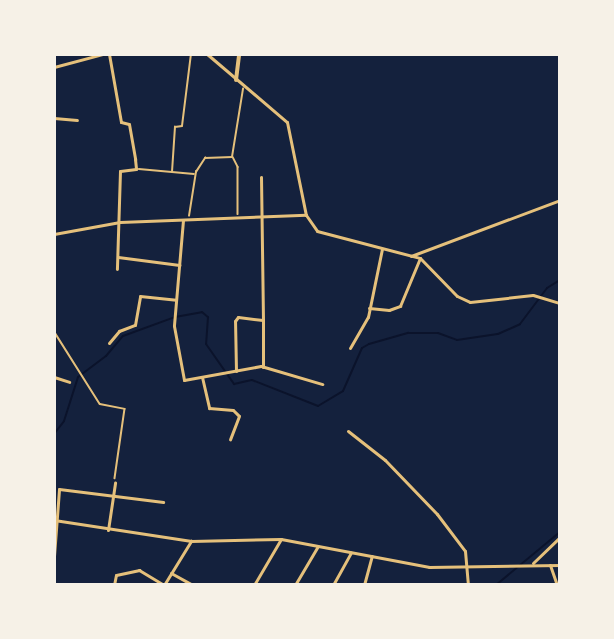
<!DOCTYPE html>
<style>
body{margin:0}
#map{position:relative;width:614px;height:639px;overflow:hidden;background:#14213d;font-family:"Fira Sans",sans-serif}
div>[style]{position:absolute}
.stream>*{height:2px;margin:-1px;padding:0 1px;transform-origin:1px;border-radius:1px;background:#0b132b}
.path>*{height:1.5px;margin:-0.75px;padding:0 0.75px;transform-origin:0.75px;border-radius:0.75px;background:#e5c07b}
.minor>*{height:3px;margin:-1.5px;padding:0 1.5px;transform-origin:1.5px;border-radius:1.5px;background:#e5c07b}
.tertiary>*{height:4px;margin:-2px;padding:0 2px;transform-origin:2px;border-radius:2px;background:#e5c07b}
span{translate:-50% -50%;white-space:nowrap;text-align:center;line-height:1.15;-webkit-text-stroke:6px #f6f1e7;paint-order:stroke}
.frame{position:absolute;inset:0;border:56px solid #f6f1e7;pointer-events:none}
</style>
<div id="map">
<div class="stream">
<i style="left:54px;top:434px;width:16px;rotate:-52deg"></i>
<i style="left:64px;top:421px;width:46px;rotate:-72.3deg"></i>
<i style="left:78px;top:377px;width:35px;rotate:-37deg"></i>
<i style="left:106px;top:356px;width:26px;rotate:-50deg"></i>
<i style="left:123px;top:336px;width:55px;rotate:-20.1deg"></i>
<i style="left:175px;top:317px;width:27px;rotate:-10deg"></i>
<i style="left:202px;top:312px;width:8px;rotate:40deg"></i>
<i style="left:208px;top:317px;width:27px;rotate:94deg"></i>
<i style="left:206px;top:344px;width:49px;rotate:55deg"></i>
<i style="left:234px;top:384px;width:18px;rotate:-13deg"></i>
<i style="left:252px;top:380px;width:71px;rotate:21.5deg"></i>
<i style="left:318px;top:406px;width:29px;rotate:-31deg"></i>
<i style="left:343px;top:391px;width:47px;rotate:-66.2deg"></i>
<i style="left:362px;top:348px;width:8px;rotate:-30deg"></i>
<i style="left:369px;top:344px;width:41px;rotate:-15.8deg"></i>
<i style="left:408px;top:333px;width:30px"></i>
<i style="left:438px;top:333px;width:20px;rotate:20deg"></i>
<i style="left:457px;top:340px;width:41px;rotate:-8.3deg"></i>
<i style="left:498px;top:334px;width:24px;rotate:-24deg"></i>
<i style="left:520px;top:324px;width:45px;rotate:-53.1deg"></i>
<i style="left:547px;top:288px;width:15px;rotate:-32deg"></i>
<i style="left:496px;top:585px;width:83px;rotate:-39.6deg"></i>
</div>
<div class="path">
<i style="left:233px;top:157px;width:11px;rotate:63deg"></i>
<i style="left:238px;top:167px;width:47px;rotate:90deg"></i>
<i style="left:139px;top:169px;width:55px;rotate:5.2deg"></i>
<i style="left:172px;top:172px;width:45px;rotate:-86.2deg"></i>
<i style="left:175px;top:127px;width:7px;rotate:-8deg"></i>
<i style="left:182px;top:126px;width:73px;rotate:-82.9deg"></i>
<i style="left:189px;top:216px;width:45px;rotate:-81deg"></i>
<i style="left:196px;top:172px;width:17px;rotate:-57deg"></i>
<i style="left:205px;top:158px;width:27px;rotate:-2deg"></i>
<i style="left:232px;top:157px;width:69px;rotate:-80.8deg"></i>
<i style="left:54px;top:331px;width:86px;rotate:57.8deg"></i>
<i style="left:100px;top:404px;width:25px;rotate:11deg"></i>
<i style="left:125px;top:409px;width:70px;rotate:98.2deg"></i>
</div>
<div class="minor">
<i style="left:109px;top:54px;width:69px;rotate:80deg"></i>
<i style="left:121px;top:122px;width:8px;rotate:14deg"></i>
<i style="left:129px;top:124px;width:36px;rotate:80deg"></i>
<i style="left:135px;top:159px;width:10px;rotate:84deg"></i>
<i style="left:136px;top:169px;width:16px;rotate:173deg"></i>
<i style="left:120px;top:171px;width:98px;rotate:91.8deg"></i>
<i style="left:207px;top:54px;width:105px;rotate:40.4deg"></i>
<i style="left:287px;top:122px;width:95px;rotate:78.5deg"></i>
<i style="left:306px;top:215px;width:19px;rotate:55deg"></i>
<i style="left:317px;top:231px;width:106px;rotate:14.7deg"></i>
<i style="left:420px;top:258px;width:53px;rotate:45.8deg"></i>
<i style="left:457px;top:296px;width:14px;rotate:25deg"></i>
<i style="left:470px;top:302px;width:63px;rotate:-6.3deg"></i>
<i style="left:533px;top:295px;width:28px;rotate:17deg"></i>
<i style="left:54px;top:67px;width:51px;rotate:-14.9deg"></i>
<i style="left:54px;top:118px;width:23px;rotate:5deg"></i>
<i style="left:183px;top:220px;width:106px;rotate:94.9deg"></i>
<i style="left:174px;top:326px;width:55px;rotate:79.5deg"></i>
<i style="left:184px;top:380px;width:78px;rotate:-10.3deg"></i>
<i style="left:261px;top:366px;width:64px;rotate:16.4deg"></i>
<i style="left:54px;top:234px;width:67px;rotate:-10.3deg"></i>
<i style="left:120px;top:222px;width:186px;rotate:-2.2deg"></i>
<i style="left:411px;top:256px;width:159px;rotate:-20.6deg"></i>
<i style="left:118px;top:257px;width:62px;rotate:7.5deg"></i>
<i style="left:369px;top:308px;width:20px;rotate:6deg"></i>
<i style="left:389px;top:310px;width:12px;rotate:-20deg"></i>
<i style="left:400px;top:306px;width:52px;rotate:-67.4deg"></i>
<i style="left:109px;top:343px;width:16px;rotate:-50deg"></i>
<i style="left:119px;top:331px;width:17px;rotate:-21deg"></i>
<i style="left:135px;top:325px;width:29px;rotate:-80deg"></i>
<i style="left:140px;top:296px;width:36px;rotate:6deg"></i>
<i style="left:350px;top:348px;width:36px;rotate:-60deg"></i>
<i style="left:368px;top:317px;width:69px;rotate:-78.4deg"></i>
<i style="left:263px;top:367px;width:47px;rotate:-90deg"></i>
<i style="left:236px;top:371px;width:50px;rotate:-91.1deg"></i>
<i style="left:235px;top:321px;width:5px;rotate:-53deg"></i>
<i style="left:238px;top:317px;width:25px;rotate:7deg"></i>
<i style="left:263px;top:320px;width:143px;rotate:-90.8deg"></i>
<i style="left:54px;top:377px;width:16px;rotate:18deg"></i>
<i style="left:202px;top:377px;width:32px;rotate:77deg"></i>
<i style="left:209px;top:408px;width:24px;rotate:5deg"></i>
<i style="left:233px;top:410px;width:8px;rotate:45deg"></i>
<i style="left:239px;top:416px;width:25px;rotate:111deg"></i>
<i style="left:348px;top:431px;width:47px;rotate:38.1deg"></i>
<i style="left:385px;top:460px;width:75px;rotate:46.1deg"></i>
<i style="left:437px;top:514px;width:46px;rotate:52.9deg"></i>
<i style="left:465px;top:551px;width:34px;rotate:85deg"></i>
<i style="left:54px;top:520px;width:139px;rotate:8.7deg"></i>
<i style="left:191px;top:541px;width:90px;rotate:-1.3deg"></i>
<i style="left:281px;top:539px;width:151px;rotate:10.7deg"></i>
<i style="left:429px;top:567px;width:131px;rotate:-0.9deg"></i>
<i style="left:108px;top:530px;width:48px;rotate:-81.5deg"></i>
<i style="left:54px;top:556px;width:67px;rotate:-85.7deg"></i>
<i style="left:59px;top:489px;width:105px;rotate:7.1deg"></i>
<i style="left:533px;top:563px;width:37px;rotate:-44deg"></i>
<i style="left:550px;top:565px;width:21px;rotate:71deg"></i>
<i style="left:171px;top:573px;width:25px;rotate:29deg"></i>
<i style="left:114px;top:585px;width:10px;rotate:-79deg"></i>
<i style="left:116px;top:575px;width:24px;rotate:-12deg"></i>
<i style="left:139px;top:570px;width:29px;rotate:31deg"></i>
<i style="left:164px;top:585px;width:52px;rotate:-58.5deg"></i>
<i style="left:254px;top:585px;width:53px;rotate:-59.6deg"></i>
<i style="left:295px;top:585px;width:45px;rotate:-59.5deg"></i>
<i style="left:333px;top:585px;width:37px;rotate:-61deg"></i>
<i style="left:364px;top:585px;width:30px;rotate:-75deg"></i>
</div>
<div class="tertiary">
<i style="left:236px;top:80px;width:26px;rotate:-83deg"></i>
</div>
<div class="frame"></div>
</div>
